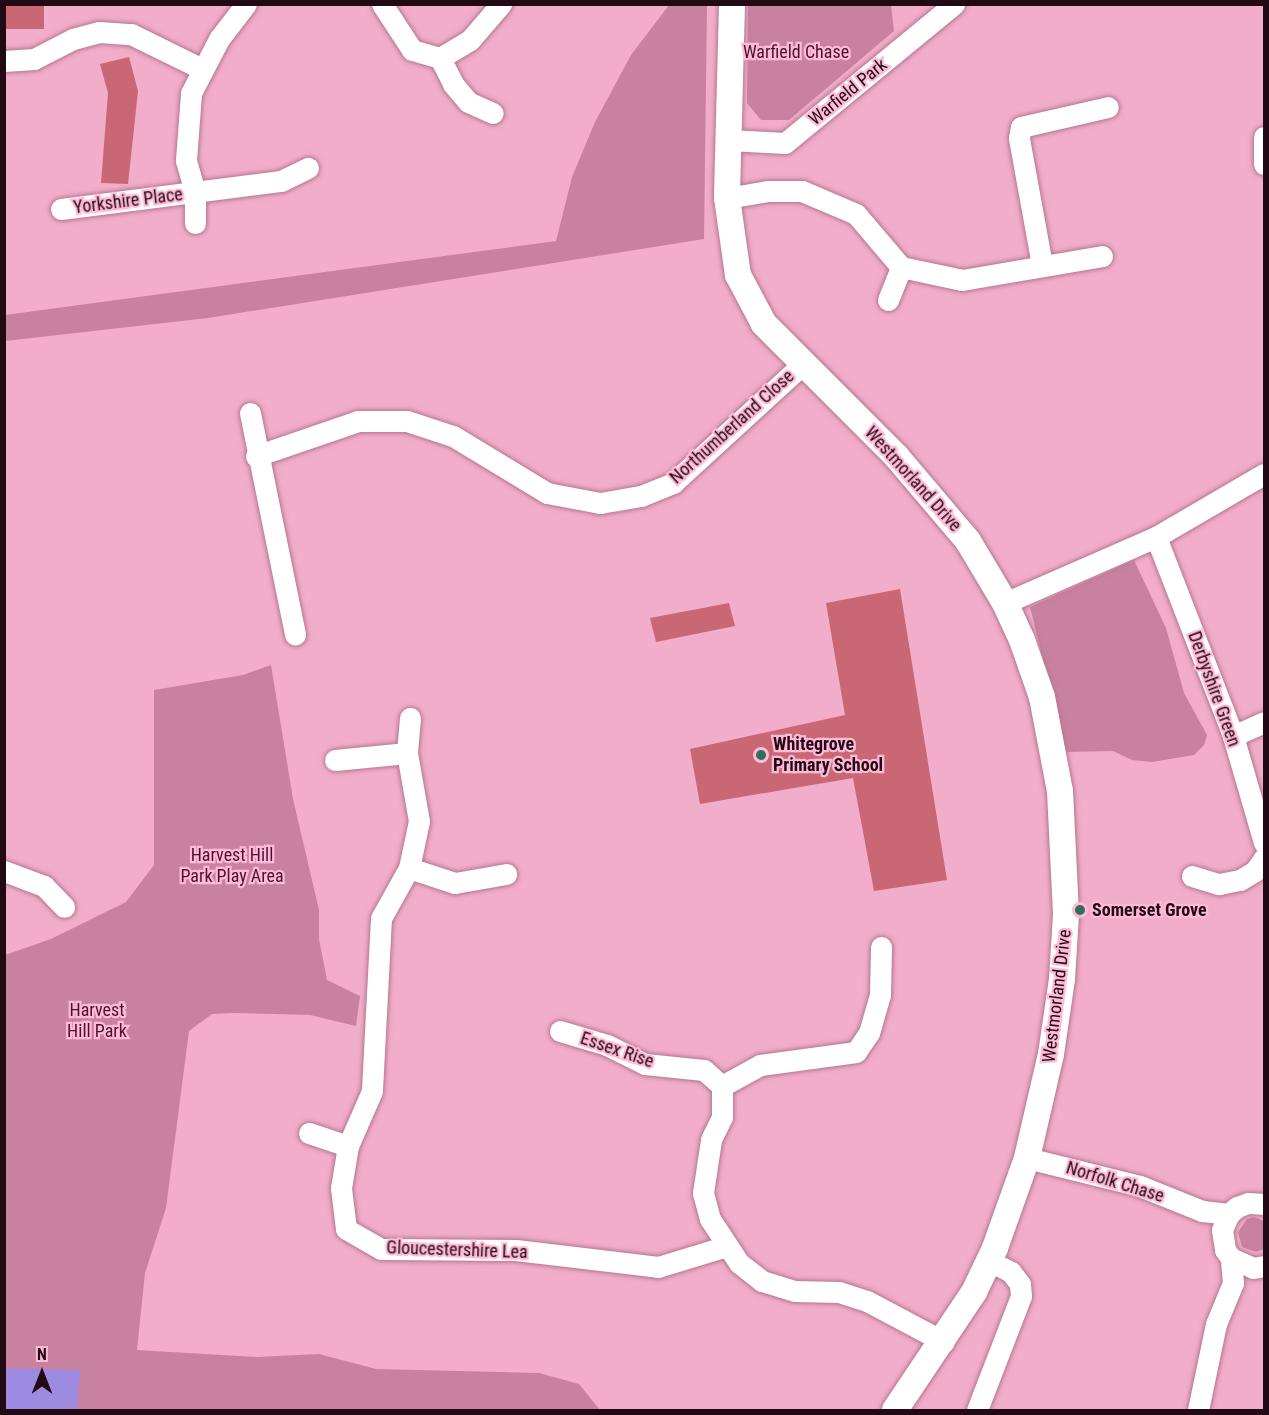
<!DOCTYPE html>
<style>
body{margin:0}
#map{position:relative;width:1269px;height:1415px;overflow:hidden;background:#f1adca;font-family:"Roboto Condensed",sans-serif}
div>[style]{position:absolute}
.green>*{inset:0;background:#c981a0}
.water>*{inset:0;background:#9d8be2}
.building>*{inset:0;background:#ca6775}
.roads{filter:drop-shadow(0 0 2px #b67692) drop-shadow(0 0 2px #b67692)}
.minor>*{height:21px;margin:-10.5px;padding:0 10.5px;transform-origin:10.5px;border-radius:10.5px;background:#fff}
.tertiary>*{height:26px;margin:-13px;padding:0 13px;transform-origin:13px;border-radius:13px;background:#fff}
.dots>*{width:16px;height:16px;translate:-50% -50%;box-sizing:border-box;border:3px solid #ffbad7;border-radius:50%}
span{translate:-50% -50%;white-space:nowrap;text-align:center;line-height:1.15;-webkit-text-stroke:4.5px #ffbad7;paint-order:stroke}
.park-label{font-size:18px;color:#4b1130}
.street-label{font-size:18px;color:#220a15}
.poi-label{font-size:18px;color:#220a15;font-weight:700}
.left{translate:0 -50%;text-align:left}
.frame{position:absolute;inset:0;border:6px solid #220a15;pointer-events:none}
.north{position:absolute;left:12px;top:1343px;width:60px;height:60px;-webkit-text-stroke:4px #ffbad7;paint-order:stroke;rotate:0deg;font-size:16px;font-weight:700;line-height:24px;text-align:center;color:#220a15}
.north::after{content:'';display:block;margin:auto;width:21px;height:27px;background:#220a15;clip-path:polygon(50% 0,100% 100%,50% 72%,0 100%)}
</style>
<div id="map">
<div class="green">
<i style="clip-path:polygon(669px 5px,707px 5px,704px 239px,208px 318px,5px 341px,5px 315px,556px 241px,572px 177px,595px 122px,631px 55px)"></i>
<i style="clip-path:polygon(748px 5px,891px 5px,894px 31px,789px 120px,761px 120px,747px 103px)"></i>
<i style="clip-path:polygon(1134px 560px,1166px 628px,1184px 693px,1207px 735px,1204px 745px,1194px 755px,1152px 762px,1132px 760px,1113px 751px,1066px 752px,1030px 607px)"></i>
<i style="clip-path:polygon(271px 665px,293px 799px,319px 910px,319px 939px,327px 980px,360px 996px,356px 1026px,310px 1015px,233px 1013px,212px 1014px,189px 1031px,166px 1208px,145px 1273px,137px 1350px,257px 1357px,319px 1354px,376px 1369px,539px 1373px,579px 1384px,600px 1410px,5px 1410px,5px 955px,51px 939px,126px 902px,154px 865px,154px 690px,243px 675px)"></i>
<i style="clip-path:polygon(1254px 1217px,1264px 1221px,1264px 1249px,1256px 1252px,1242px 1247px,1238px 1232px,1247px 1219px)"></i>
</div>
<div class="water">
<i style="clip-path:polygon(5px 1368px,80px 1370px,77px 1410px,5px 1410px)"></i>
</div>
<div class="building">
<i style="clip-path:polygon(6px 4px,44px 4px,44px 29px,6px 29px)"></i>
<i style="clip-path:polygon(129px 57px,138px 91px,128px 184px,101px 183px,108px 93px,100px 64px)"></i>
<i style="clip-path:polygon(900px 589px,947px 880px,874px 891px,853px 778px,700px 804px,690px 749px,845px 715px,826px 603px)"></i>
<i style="clip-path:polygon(729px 603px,735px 626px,656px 642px,650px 618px)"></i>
</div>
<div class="roads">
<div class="minor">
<i style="left:382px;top:4px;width:55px;rotate:56.9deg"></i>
<i style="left:412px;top:50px;width:29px;rotate:16deg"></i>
<i style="left:440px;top:58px;width:29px;rotate:63deg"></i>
<i style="left:453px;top:84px;width:23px;rotate:50deg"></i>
<i style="left:468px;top:102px;width:27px;rotate:24deg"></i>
<i style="left:440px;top:58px;width:35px;rotate:-31deg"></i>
<i style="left:470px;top:40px;width:48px;rotate:-49.3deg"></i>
<i style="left:4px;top:61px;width:30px;rotate:-4deg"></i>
<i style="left:34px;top:59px;width:44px;rotate:-27.1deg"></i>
<i style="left:73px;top:39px;width:27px;rotate:-15deg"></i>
<i style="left:99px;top:32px;width:32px;rotate:4deg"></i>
<i style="left:131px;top:34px;width:79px;rotate:26.2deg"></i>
<i style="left:1264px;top:137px;width:27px;rotate:90deg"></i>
<i style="left:729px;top:140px;width:56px;rotate:3.1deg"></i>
<i style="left:785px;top:143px;width:219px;rotate:-39.4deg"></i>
<i style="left:727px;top:198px;width:42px;rotate:-9.7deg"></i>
<i style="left:768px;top:191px;width:34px"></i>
<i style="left:802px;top:191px;width:59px;rotate:23.1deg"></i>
<i style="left:856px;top:214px;width:70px;rotate:49.7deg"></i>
<i style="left:901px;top:267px;width:62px;rotate:12deg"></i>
<i style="left:962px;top:280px;width:142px;rotate:-9.7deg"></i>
<i style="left:61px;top:209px;width:222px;rotate:-7.3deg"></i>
<i style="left:281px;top:181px;width:30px;rotate:-26deg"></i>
<i style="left:195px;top:223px;width:31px;rotate:-90deg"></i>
<i style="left:195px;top:192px;width:33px;rotate:-106deg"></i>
<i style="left:186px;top:160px;width:67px;rotate:-85.7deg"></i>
<i style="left:191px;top:93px;width:61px;rotate:-62.6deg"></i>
<i style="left:219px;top:39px;width:44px;rotate:-52.4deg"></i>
<i style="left:1042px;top:265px;width:129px;rotate:-100.3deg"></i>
<i style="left:1019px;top:138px;width:11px;rotate:-80deg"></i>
<i style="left:1021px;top:127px;width:89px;rotate:-12.9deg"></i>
<i style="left:888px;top:300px;width:35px;rotate:-68deg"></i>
<i style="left:250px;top:413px;width:226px;rotate:78.5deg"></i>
<i style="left:256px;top:456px;width:108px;rotate:-18.9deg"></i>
<i style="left:358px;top:421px;width:49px"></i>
<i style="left:407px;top:421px;width:48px;rotate:18.1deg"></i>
<i style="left:453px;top:436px;width:110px;rotate:31.2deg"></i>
<i style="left:547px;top:493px;width:54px;rotate:10.7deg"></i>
<i style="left:600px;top:503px;width:42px;rotate:-9.7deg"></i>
<i style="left:641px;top:496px;width:35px;rotate:-22deg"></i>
<i style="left:673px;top:483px;width:176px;rotate:-42.5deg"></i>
<i style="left:1156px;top:537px;width:213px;rotate:68.8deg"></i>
<i style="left:1233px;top:736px;width:111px;rotate:73.8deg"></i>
<i style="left:1005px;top:603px;width:165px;rotate:-23.6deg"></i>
<i style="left:1156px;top:537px;width:125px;rotate:-30.3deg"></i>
<i style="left:410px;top:718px;width:35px;rotate:95deg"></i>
<i style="left:407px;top:753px;width:69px;rotate:80deg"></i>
<i style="left:419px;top:821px;width:48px;rotate:102deg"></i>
<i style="left:409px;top:868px;width:57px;rotate:119.2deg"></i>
<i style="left:381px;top:918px;width:173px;rotate:93deg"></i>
<i style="left:372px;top:1091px;width:60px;rotate:113.6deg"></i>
<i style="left:348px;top:1146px;width:43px;rotate:99.5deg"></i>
<i style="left:341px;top:1188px;width:41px;rotate:83deg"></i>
<i style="left:346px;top:1229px;width:40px;rotate:29.7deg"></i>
<i style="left:381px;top:1249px;width:135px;rotate:0.4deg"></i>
<i style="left:516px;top:1250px;width:143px;rotate:6.8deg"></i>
<i style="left:658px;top:1267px;width:72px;rotate:-16.9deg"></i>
<i style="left:1233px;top:736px;width:34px;rotate:-24deg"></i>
<i style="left:335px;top:760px;width:72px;rotate:-5.6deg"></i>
<i style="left:409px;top:868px;width:48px;rotate:18.1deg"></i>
<i style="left:455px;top:883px;width:52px;rotate:-10deg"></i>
<i style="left:4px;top:871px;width:43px;rotate:20.6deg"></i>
<i style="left:44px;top:886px;width:29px;rotate:46deg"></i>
<i style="left:1192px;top:876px;width:28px;rotate:17deg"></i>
<i style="left:1219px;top:884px;width:21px;rotate:-11deg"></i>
<i style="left:1240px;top:880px;width:17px;rotate:-31deg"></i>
<i style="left:1255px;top:871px;width:16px;rotate:-55deg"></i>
<i style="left:560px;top:1031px;width:49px;rotate:16.6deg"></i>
<i style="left:607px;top:1045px;width:42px;rotate:26.6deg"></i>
<i style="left:645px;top:1064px;width:59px;rotate:5.8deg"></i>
<i style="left:704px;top:1070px;width:24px;rotate:42deg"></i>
<i style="left:722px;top:1086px;width:31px;rotate:90deg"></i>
<i style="left:722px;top:1117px;width:25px;rotate:116deg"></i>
<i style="left:711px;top:1140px;width:54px;rotate:98.6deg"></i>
<i style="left:703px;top:1193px;width:27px;rotate:75deg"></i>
<i style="left:710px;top:1219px;width:53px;rotate:56.6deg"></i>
<i style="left:739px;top:1263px;width:29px;rotate:38deg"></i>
<i style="left:762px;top:1281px;width:34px;rotate:17deg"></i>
<i style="left:795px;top:1291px;width:44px;rotate:1.3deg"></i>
<i style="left:839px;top:1292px;width:29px;rotate:18deg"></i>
<i style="left:867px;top:1301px;width:87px;rotate:28deg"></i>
<i style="left:722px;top:1086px;width:43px;rotate:-28.9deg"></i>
<i style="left:760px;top:1065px;width:97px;rotate:-7.7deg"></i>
<i style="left:856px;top:1052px;width:23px;rotate:-56deg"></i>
<i style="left:869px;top:1033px;width:40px;rotate:-74deg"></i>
<i style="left:880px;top:995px;width:48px;rotate:-88.8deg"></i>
<i style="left:309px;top:1133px;width:41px;rotate:18.4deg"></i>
<i style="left:1027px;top:1158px;width:116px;rotate:13.9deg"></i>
<i style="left:1140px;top:1186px;width:67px;rotate:22deg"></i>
<i style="left:1202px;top:1211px;width:27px;rotate:6deg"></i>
<i style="left:1264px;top:1204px;width:16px;rotate:-176deg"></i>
<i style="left:1248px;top:1203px;width:12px;rotate:160deg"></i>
<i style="left:1237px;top:1207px;width:11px;rotate:139deg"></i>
<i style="left:1229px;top:1214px;width:17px;rotate:114deg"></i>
<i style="left:1222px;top:1230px;width:20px;rotate:81deg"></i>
<i style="left:1225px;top:1250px;width:10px;rotate:53deg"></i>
<i style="left:1231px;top:1258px;width:24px;rotate:24deg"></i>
<i style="left:1253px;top:1268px;width:11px;rotate:-10deg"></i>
<i style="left:977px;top:1410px;width:122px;rotate:-68.9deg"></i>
<i style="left:1021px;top:1296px;width:12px;rotate:-95deg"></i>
<i style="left:1020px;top:1284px;width:15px;rotate:-127deg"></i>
<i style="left:1011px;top:1272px;width:25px;rotate:-153deg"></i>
<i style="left:1198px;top:1410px;width:88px;rotate:-78.2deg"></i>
<i style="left:1216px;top:1324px;width:44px;rotate:-67.5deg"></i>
<i style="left:1233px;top:1283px;width:25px;rotate:-95deg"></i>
</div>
<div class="tertiary">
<i style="left:732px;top:4px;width:194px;rotate:91.5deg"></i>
<i style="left:727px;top:198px;width:78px;rotate:81.9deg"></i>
<i style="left:738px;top:275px;width:55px;rotate:62deg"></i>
<i style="left:764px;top:324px;width:187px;rotate:45deg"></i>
<i style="left:896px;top:456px;width:111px;rotate:49.7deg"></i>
<i style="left:968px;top:541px;width:72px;rotate:59.2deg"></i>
<i style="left:1005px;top:603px;width:41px;rotate:65.3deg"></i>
<i style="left:1022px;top:640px;width:60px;rotate:70.7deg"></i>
<i style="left:1042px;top:697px;width:96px;rotate:79.2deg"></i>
<i style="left:1060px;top:791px;width:123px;rotate:87.2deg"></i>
<i style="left:1066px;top:914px;width:65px;rotate:93.5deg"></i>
<i style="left:1062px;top:979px;width:76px;rotate:98.3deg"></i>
<i style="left:1051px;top:1054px;width:107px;rotate:103deg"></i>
<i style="left:1027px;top:1158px;width:96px;rotate:109.6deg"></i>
<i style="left:995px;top:1248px;width:49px;rotate:115.5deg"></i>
<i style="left:974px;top:1292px;width:142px;rotate:123.8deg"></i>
</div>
</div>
<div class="dots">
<i style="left:761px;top:755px;background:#2f6f5d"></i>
<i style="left:1080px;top:910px;background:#2f6f5d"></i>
</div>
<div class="park-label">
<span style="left:796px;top:52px">Warfield Chase</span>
<span style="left:232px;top:866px">Harvest Hill<br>Park Play Area</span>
<span style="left:97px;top:1021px">Harvest<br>Hill Park</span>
</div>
<div class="street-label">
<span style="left:848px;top:92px;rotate:-39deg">Warfield Park</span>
<span style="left:128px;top:201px;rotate:-7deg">Yorkshire Place</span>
<span style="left:732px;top:427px;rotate:-42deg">Northumberland Close</span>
<span style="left:913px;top:479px;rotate:48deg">Westmorland Drive</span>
<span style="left:1214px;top:689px;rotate:70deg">Derbyshire Green</span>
<span style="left:1057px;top:996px;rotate:-83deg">Westmorland Drive</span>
<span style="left:617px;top:1050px;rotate:19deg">Essex Rise</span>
<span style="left:1115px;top:1182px;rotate:17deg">Norfolk Chase</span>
<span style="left:457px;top:1250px;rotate:2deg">Gloucestershire Lea</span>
</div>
<div class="poi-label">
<span class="left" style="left:773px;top:755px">Whitegrove<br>Primary School</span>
<span class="left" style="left:1092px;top:910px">Somerset Grove</span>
</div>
<div class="frame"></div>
<div class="north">N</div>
</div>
